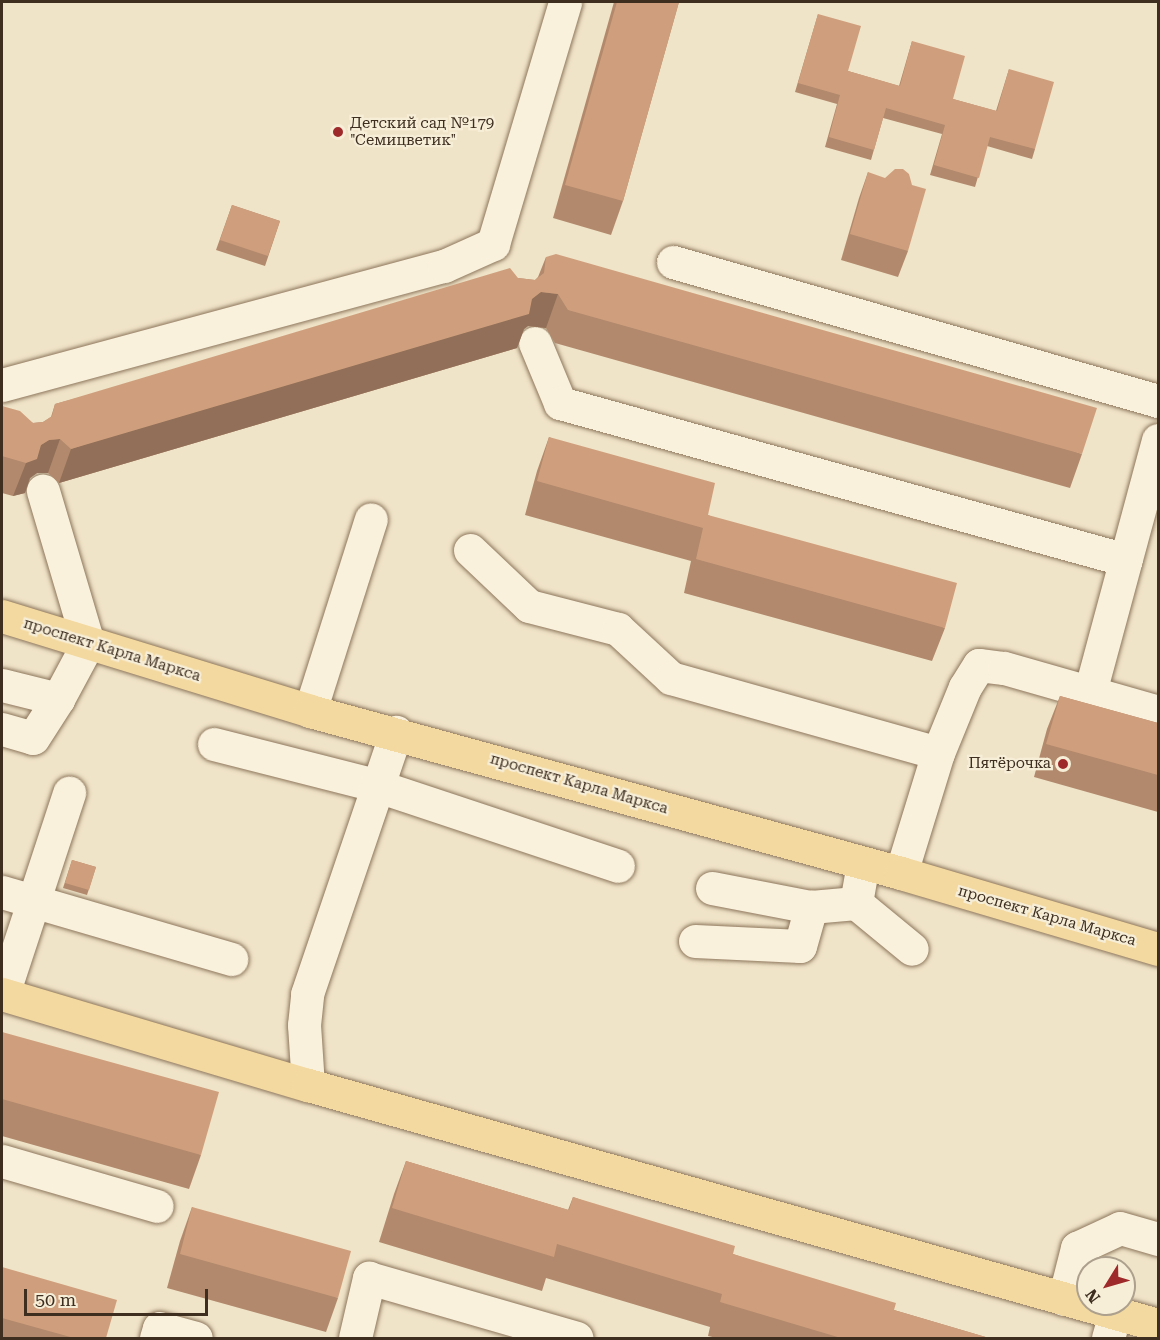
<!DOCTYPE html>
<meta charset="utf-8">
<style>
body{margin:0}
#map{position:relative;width:1160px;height:1340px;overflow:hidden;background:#f0e4c8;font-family:"Roboto Serif",serif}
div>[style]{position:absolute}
.roads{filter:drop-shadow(0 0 2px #8d765c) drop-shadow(0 0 2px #8d765c)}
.minor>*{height:33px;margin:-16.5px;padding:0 16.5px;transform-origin:16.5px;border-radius:16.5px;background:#faf1dc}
.major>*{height:33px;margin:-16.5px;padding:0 16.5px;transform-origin:16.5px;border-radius:16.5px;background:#f3d9a0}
.wall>*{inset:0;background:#b2896c}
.shaded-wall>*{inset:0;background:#916f58}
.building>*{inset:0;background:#cf9f7d}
.dots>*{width:16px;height:16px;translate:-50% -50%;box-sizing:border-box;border:3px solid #f7eed8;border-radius:50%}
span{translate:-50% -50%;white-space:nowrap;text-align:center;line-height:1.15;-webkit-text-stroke:4.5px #f7eed8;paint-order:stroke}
.poi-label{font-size:15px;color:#3d2e20}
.left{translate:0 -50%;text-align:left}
.right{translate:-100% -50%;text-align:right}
.street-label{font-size:15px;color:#3d2e20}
.frame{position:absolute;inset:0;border:3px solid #3d2e20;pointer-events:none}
.north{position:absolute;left:1076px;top:1256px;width:60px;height:60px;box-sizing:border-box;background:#f7eed8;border:2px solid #ada18e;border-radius:50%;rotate:233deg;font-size:16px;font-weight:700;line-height:24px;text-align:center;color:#3d2e20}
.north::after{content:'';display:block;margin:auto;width:21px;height:27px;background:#9e2a2b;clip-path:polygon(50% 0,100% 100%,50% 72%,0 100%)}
.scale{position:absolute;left:24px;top:1289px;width:184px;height:27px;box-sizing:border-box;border:3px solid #3d2e20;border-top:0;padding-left:8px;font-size:18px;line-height:21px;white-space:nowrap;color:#3d2e20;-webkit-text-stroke:4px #f7eed8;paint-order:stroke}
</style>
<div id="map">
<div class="roads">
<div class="minor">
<i style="left:673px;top:262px;width:505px;rotate:15.99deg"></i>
<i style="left:535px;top:343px;width:65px;rotate:67.4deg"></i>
<i style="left:560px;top:403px;width:587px;rotate:15.5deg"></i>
<i style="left:2px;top:385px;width:458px;rotate:-15.1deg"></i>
<i style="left:444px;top:266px;width:54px;rotate:-24.2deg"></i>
<i style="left:493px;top:244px;width:252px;rotate:-73.4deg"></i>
<i style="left:470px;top:550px;width:81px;rotate:43.5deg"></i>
<i style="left:529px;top:606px;width:92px;rotate:14.5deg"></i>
<i style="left:618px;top:629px;width:72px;rotate:42.8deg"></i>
<i style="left:671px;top:678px;width:277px;rotate:15.7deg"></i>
<i style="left:2px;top:685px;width:58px;rotate:14deg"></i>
<i style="left:58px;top:699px;width:64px;rotate:-61.8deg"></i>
<i style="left:88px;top:643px;width:159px;rotate:-106.5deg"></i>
<i style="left:1090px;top:692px;width:261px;rotate:-74.9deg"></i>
<i style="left:310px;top:711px;width:201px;rotate:-72.4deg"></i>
<i style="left:2px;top:729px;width:32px;rotate:16deg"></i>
<i style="left:33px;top:738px;width:46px;rotate:-57.3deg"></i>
<i style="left:214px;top:744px;width:166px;rotate:14.3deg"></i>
<i style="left:375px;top:785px;width:256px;rotate:18.4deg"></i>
<i style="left:901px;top:873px;width:126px;rotate:-72.9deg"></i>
<i style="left:938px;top:753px;width:71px;rotate:-67.8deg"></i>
<i style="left:965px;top:687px;width:26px;rotate:-58deg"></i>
<i style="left:979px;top:665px;width:25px;rotate:7deg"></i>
<i style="left:1004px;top:668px;width:160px;rotate:15.9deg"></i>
<i style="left:712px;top:888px;width:101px;rotate:10.9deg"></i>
<i style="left:811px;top:907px;width:45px;rotate:-5.1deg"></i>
<i style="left:856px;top:903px;width:40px;rotate:-80deg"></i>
<i style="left:2px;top:892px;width:239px;rotate:16.3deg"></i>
<i style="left:856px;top:903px;width:72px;rotate:39.4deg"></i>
<i style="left:695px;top:941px;width:105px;rotate:2.7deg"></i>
<i style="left:800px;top:946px;width:41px;rotate:-74.2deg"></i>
<i style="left:3px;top:994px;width:212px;rotate:-71.8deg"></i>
<i style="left:308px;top:1085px;width:60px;rotate:-93.8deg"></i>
<i style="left:304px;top:1025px;width:31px;rotate:-84deg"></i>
<i style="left:307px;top:994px;width:277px;rotate:-71.2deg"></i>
<i style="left:2px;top:1161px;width:161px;rotate:16.2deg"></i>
<i style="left:1064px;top:1299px;width:53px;rotate:-75.7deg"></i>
<i style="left:1077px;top:1248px;width:47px;rotate:-24.9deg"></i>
<i style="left:1120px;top:1228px;width:40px;rotate:16deg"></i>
<i style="left:156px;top:1338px;width:10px;rotate:-73deg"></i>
<i style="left:159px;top:1328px;width:38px;rotate:15deg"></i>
<i style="left:355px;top:1338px;width:62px;rotate:-76.9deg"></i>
<i style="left:369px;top:1278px;width:216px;rotate:16.1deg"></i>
<i style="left:1108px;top:1338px;width:26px;rotate:-74deg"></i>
</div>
<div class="major">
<i style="left:2px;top:616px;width:322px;rotate:17.1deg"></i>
<i style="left:310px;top:711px;width:613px;rotate:15.33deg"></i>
<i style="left:901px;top:873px;width:268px;rotate:16.5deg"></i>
<i style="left:2px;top:994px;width:319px;rotate:16.6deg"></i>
<i style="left:308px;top:1085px;width:883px;rotate:15.77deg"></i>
</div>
</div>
<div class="wall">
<i style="clip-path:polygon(614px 2px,679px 2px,623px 201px,611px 235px,553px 218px)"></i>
<i style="clip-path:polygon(818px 14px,848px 71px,899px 86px,912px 41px,953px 99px,996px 111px,1009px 69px,1035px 149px,1032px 159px,987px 146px,975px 187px,930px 175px,942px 134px,883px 118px,871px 160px,825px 147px,837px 104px,795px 92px)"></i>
<i style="clip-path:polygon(868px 172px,908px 251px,898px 277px,841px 260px,859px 198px)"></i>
<i style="clip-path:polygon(232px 205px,280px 221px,265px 266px,216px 250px)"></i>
<i style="clip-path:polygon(546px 257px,1082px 454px,1070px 488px,555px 343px,546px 328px,528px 326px,524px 329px,517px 348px,59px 483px,48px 473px,37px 473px,30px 478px,25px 493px,13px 496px,2px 493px,2px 406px,33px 423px,43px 422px,51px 417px,55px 404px,518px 278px,535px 280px,538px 277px)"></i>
<i style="clip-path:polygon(549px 437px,708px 515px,945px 628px,932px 661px,684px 593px,691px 561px,525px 515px,537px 471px)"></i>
<i style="clip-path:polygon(1060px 696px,1158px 723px,1158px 812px,1034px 777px,1047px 729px)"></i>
<i style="clip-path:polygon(72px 860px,96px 867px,87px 895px,63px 888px)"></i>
<i style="clip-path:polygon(2px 1032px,201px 1155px,189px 1189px,2px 1136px)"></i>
<i style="clip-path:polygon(406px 1161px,568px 1210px,573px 1197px,733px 1254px,894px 1310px,989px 1338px,717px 1338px,708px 1336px,710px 1327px,546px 1278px,542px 1291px,379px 1242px,394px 1194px)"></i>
<i style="clip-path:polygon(192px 1207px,338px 1298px,326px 1332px,167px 1288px,180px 1241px)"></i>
<i style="clip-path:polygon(2px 1267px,106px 1338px,2px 1338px)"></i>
</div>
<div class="shaded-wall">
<i style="clip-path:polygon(541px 292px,558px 294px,546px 328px,528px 326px,524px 329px,517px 348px,59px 483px,71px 449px)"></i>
<i style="clip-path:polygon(60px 439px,48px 473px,37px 473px,30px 478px,25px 493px,13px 496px,26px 463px,41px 445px,49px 440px)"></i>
</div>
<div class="building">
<i style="clip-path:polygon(617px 2px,679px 2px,623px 201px,565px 185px)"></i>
<i style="clip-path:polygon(818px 14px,861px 26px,848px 71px,900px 86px,912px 41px,965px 56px,953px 99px,997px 111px,1009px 69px,1054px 82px,1035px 149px,990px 137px,979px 178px,934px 165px,945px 125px,886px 108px,874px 150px,829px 137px,840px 95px,798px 83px)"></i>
<i style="clip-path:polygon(895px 169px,903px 169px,909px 174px,912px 185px,926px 189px,908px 251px,850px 234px,868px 172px,885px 178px)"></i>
<i style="clip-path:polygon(232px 205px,280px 221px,268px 256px,220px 240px)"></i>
<i style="clip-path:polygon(556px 254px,1097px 408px,1082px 454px,568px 310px,558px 294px,541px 292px,532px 299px,529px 314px,71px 449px,60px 439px,49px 440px,41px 445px,37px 459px,26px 463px,2px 456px,2px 406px,20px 411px,33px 423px,43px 422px,52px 416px,55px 404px,510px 268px,518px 278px,535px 280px,544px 273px,546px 257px)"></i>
<i style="clip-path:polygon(549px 437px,715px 483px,708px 515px,957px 583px,945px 628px,696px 559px,703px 528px,537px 481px)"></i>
<i style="clip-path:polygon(1060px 696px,1158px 723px,1158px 775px,1046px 744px)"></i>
<i style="clip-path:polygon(72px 860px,96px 867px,89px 890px,65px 883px)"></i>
<i style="clip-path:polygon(2px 1032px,219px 1092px,201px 1155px,2px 1099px)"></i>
<i style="clip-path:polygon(406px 1161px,569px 1210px,573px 1197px,735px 1246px,733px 1254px,896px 1303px,894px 1310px,989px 1338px,841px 1338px,720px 1302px,722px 1294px,557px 1244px,554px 1257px,392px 1208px)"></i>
<i style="clip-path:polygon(192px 1207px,351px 1251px,338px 1298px,180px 1254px)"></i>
<i style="clip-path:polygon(2px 1267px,117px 1300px,106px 1338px,74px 1338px,2px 1318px)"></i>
</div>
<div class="dots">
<i style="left:338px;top:132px;background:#9e2a2b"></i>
<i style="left:1063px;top:764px;background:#9e2a2b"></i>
</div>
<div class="poi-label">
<span class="left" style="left:350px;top:132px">Детский сад №179<br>"Семицветик"</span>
<span class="right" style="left:1051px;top:764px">Пятёрочка</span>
</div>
<div class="street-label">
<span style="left:112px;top:650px;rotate:17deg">проспект Карла Маркса</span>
<span style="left:579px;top:784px;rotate:16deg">проспект Карла Маркса</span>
<span style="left:1047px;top:916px;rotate:16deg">проспект Карла Маркса</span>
</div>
<div class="frame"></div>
<div class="north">N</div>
<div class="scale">50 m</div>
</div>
